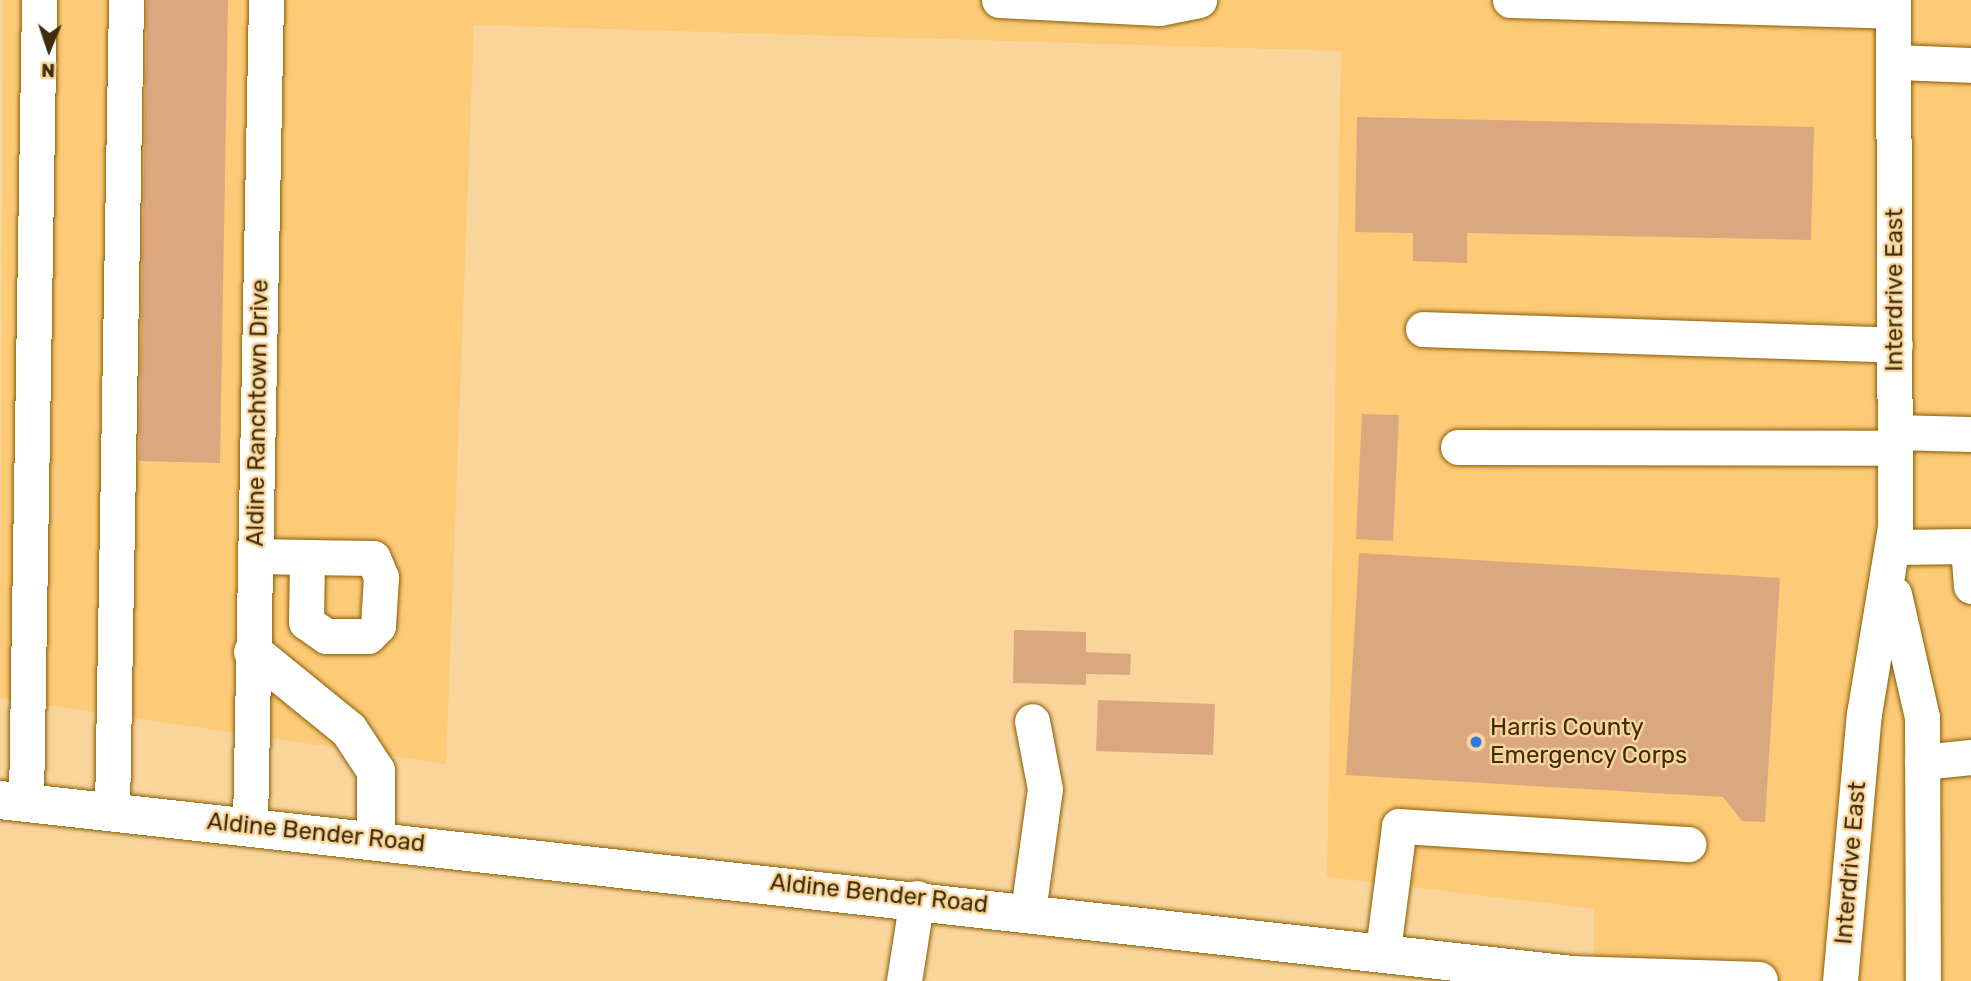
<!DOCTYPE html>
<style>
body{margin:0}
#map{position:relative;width:1971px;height:981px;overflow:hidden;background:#fad59b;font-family:Rubik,sans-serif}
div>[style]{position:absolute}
.built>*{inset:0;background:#fdca78}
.building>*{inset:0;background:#dba77f}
.roads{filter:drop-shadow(0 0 2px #885e03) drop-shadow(0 0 2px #885e03)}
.minor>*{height:35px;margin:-17.5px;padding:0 17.5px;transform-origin:17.5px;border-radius:17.5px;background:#fff}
.major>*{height:38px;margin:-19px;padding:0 19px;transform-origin:19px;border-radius:19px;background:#fff}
.dots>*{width:19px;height:19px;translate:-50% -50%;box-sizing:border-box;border:4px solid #fad59b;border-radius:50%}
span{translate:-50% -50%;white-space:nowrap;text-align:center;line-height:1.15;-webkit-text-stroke:5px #fad59b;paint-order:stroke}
.street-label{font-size:24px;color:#3e2c0c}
.poi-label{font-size:24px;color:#3e2c0c}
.left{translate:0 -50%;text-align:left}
.north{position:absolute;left:14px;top:14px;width:70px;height:70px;-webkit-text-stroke:5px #fad59b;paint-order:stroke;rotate:182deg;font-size:19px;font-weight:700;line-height:28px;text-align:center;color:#3e2c0c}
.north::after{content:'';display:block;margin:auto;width:24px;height:32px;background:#3e2c0c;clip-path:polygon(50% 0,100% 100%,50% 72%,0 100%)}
</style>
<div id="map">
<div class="built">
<i style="clip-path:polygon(3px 0,1971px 0,1971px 981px,1594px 981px,1594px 909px,1327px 877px,1341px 51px,474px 25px,446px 764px,0 698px)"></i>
</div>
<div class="building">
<i style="clip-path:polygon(147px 0,228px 0,220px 463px,139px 461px)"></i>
<i style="clip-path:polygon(1357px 117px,1814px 127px,1811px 240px,1467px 233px,1467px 263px,1413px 261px,1413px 233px,1355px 232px)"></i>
<i style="clip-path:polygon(1362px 414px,1399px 415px,1393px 541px,1356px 539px)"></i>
<i style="clip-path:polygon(1359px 553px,1780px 578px,1765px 822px,1742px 821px,1723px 797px,1346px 775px)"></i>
<i style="clip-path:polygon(1014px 630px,1086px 632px,1086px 652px,1131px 654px,1130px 675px,1086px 674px,1086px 685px,1013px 683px)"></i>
<i style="clip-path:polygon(1098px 700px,1215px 704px,1213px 755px,1096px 751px)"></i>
</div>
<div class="roads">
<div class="minor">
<i style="left:999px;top:0;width:160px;rotate:2.9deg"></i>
<i style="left:1159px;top:8px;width:41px;rotate:-11.3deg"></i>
<i style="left:1510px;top:0;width:383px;rotate:1.6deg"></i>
<i style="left:1894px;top:62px;width:77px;rotate:2.2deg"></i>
<i style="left:1423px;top:329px;width:472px;rotate:1.9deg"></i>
<i style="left:1895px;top:432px;width:76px;rotate:1.5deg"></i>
<i style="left:1458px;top:447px;width:437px;rotate:0.1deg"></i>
<i style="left:1894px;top:547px;width:74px;rotate:-0.8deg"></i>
<i style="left:1968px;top:546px;width:40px;rotate:85.7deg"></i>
<i style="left:255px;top:556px;width:52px;rotate:1.1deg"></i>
<i style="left:307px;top:557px;width:66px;rotate:0.9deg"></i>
<i style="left:373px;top:558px;width:21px;rotate:67deg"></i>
<i style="left:381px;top:577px;width:49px;rotate:93.5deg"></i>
<i style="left:378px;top:626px;width:14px;rotate:135deg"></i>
<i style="left:368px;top:636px;width:42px;rotate:180deg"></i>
<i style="left:326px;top:636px;width:24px;rotate:-145deg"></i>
<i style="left:306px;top:622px;width:65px;rotate:-89.1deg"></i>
<i style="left:1894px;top:594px;width:126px;rotate:77.2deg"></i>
<i style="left:1922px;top:717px;width:264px;rotate:89.8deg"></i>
<i style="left:1922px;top:762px;width:49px;rotate:-5.8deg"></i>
<i style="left:26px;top:802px;width:802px;rotate:-89.07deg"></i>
<i style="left:112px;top:811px;width:811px;rotate:-89.01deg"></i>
<i style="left:250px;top:825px;width:825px;rotate:-88.89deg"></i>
<i style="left:1028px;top:911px;width:123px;rotate:-82.1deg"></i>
<i style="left:1045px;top:789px;width:69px;rotate:-100.8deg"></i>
<i style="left:1383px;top:950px;width:125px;rotate:-82.6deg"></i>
<i style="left:1399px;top:826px;width:290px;rotate:3.6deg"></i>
<i style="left:904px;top:981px;width:84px;rotate:-81.1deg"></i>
<i style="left:1840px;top:981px;width:268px;rotate:-84.9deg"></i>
<i style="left:1864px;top:714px;width:191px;rotate:-80.6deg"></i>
<i style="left:1895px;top:526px;width:526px;rotate:-90.22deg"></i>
</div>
<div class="major">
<i style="left:253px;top:652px;width:124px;rotate:39.1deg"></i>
<i style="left:349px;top:730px;width:49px;rotate:56.6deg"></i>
<i style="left:376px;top:771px;width:68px;rotate:90deg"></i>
<i style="left:0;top:800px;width:1582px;rotate:6.35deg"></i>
<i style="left:1572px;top:975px;width:187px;rotate:1.8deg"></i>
</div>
</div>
<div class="dots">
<i style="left:1476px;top:742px;background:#2e79e5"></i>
</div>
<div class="street-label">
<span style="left:1895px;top:290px;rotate:-90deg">Interdrive East</span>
<span style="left:258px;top:413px;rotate:-89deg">Aldine Ranchtown Drive</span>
<span style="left:316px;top:833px;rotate:6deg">Aldine Bender Road</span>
<span style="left:1851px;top:863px;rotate:-85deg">Interdrive East</span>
<span style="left:879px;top:894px;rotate:6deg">Aldine Bender Road</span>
</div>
<div class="poi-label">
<span class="left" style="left:1490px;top:742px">Harris County<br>Emergency Corps</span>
</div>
<div class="north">N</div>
</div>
